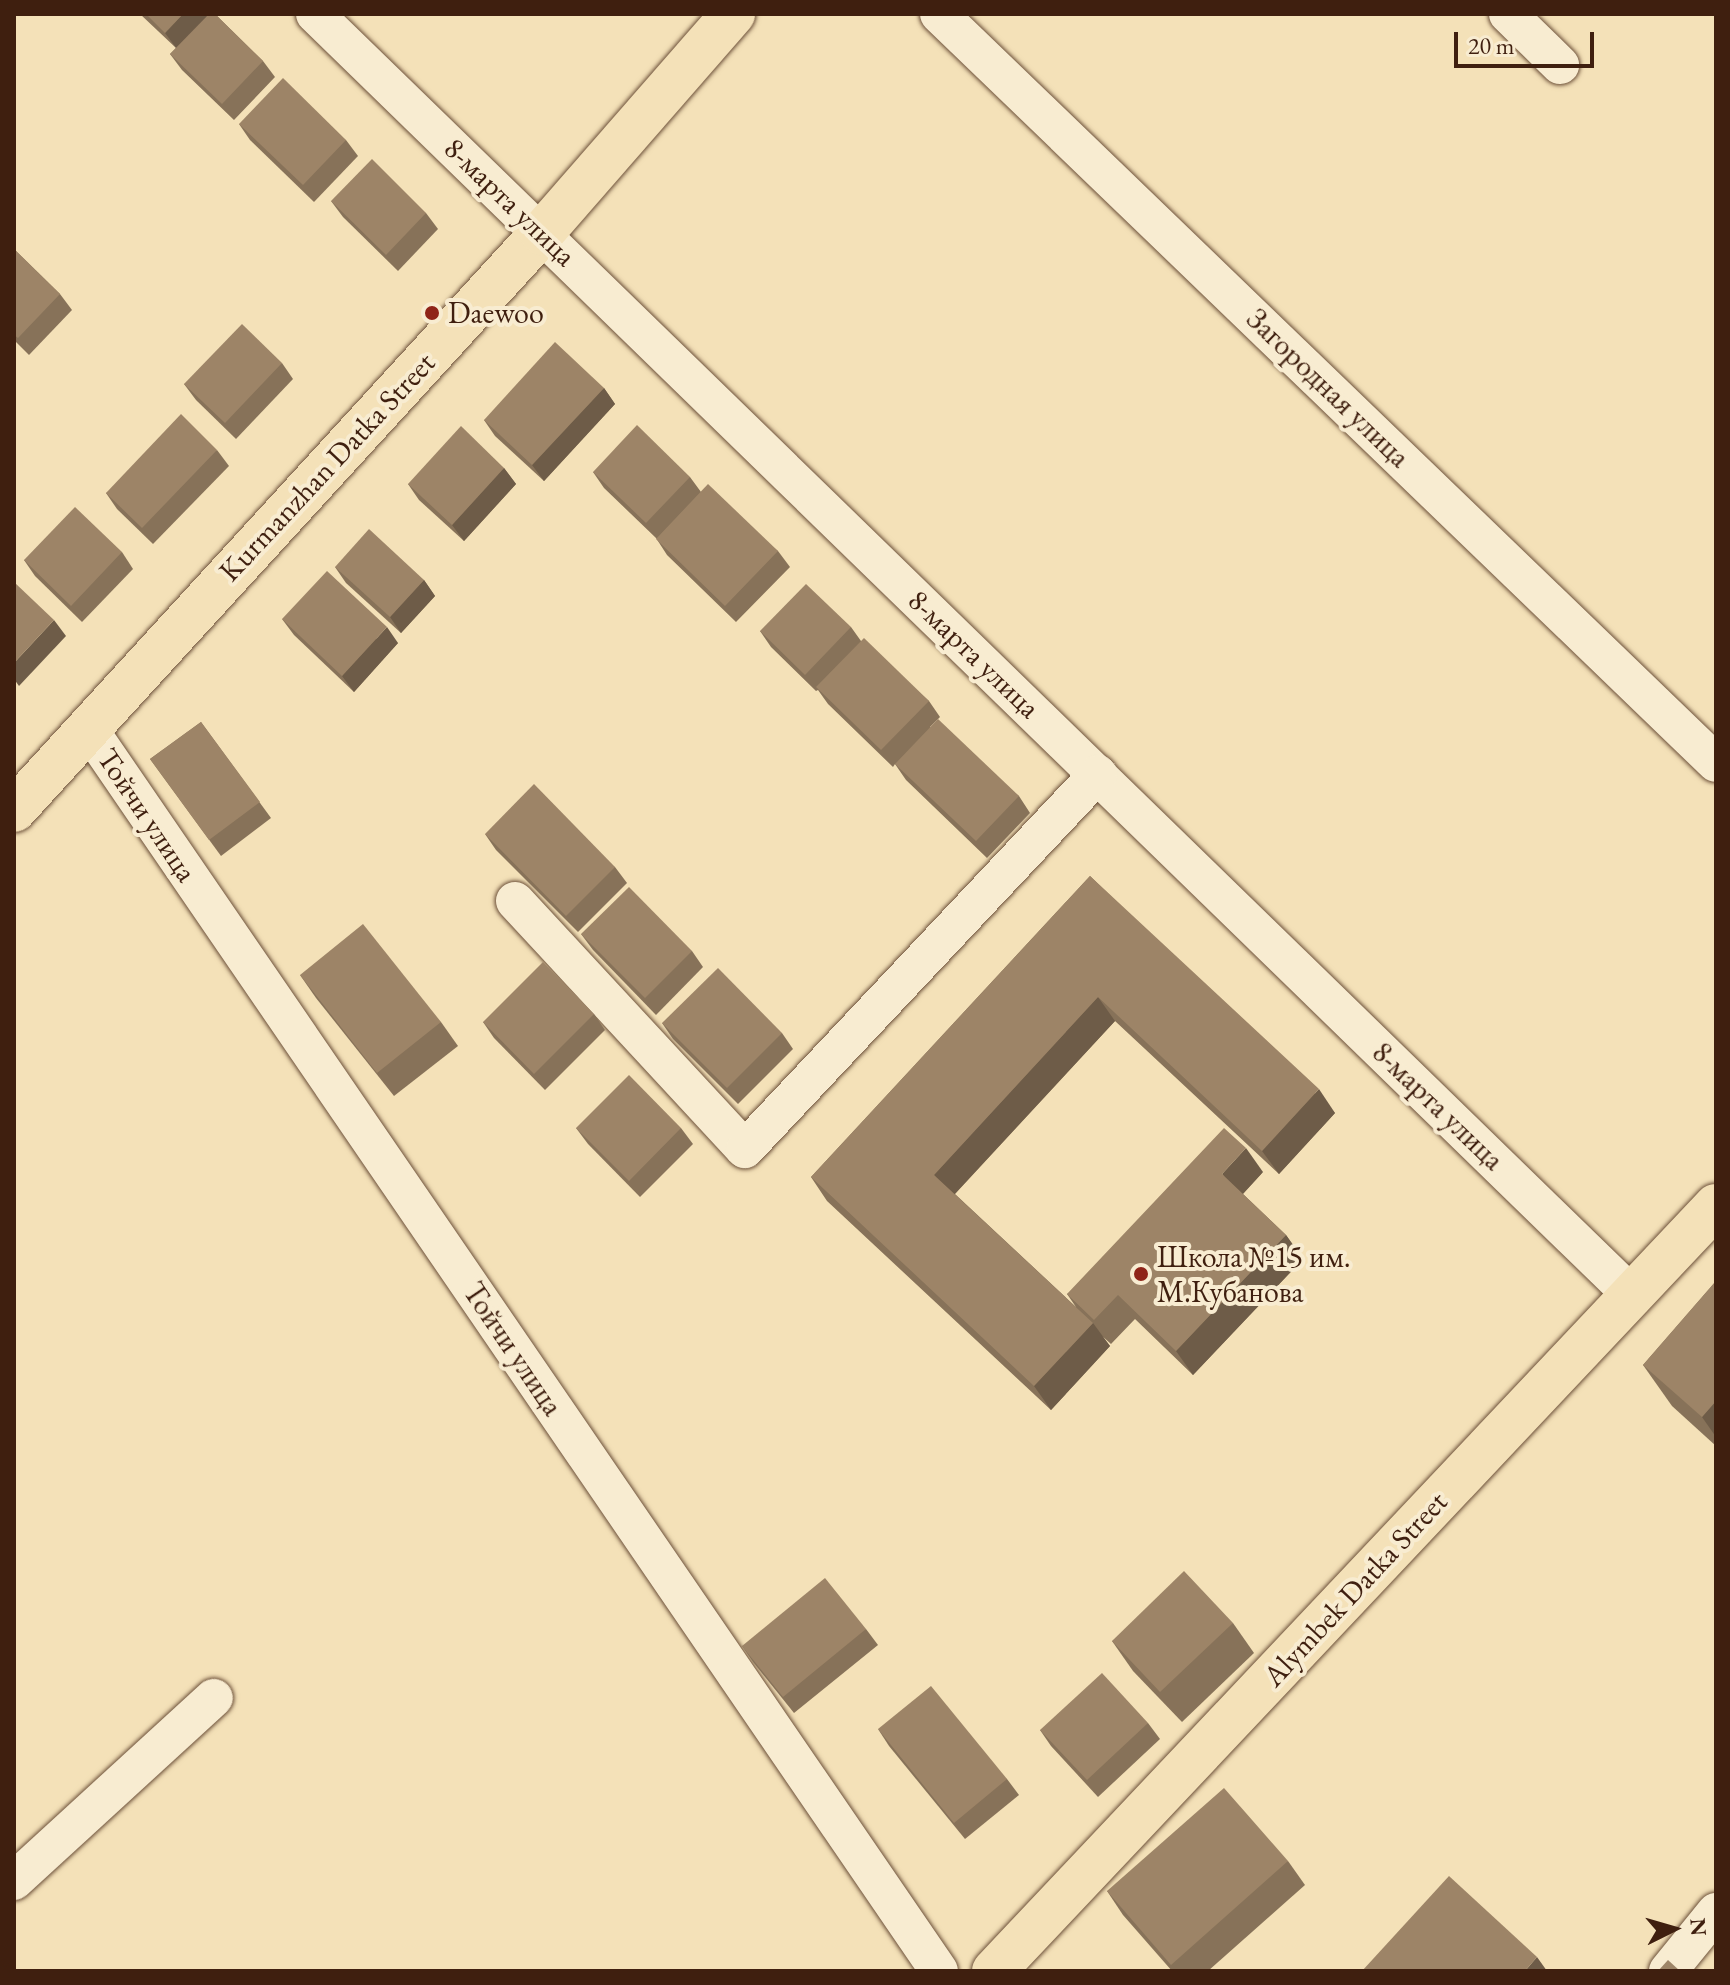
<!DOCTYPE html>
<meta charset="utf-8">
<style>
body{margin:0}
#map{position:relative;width:1730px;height:1985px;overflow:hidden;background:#f4e1b8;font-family:"EB Garamond",serif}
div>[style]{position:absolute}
.roads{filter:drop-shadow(0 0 2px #6c5039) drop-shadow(0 0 2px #6c5039)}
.minor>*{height:38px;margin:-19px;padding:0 19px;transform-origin:19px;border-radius:19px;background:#f8ecd1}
.primary>*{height:44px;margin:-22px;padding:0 22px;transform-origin:22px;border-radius:22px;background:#f4e1b8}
.wall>*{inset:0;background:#877259}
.shaded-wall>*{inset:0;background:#6e5c48}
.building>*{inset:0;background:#9d8467}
.dots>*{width:22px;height:22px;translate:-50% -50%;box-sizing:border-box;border:4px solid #f8ecd1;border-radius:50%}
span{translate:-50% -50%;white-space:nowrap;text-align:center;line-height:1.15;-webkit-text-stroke:8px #f8ecd1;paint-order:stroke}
.street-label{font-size:30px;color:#3f1f0f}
.poi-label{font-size:30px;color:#3f1f0f}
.left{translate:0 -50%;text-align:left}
.frame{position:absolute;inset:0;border:16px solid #3f1f0f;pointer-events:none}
.north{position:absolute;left:1634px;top:1889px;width:80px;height:80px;-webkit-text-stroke:6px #f8ecd1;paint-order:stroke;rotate:85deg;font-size:22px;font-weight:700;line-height:32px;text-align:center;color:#3f1f0f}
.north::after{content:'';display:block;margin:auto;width:28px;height:36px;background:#3f1f0f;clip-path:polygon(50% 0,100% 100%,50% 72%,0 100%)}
.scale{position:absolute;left:1454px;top:32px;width:140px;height:36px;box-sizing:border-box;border:4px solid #3f1f0f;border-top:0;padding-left:10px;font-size:24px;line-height:28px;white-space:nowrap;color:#3f1f0f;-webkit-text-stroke:6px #f8ecd1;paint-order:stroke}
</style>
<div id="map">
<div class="roads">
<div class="minor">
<i style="left:315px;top:14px;width:1837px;rotate:44.21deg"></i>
<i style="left:939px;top:14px;width:1079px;rotate:43.95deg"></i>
<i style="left:1508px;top:14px;width:73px;rotate:44.4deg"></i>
<i style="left:88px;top:728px;width:1506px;rotate:55.6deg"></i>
<i style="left:515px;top:901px;width:338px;rotate:47.2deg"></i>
<i style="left:745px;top:1149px;width:515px;rotate:-46.73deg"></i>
<i style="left:14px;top:1881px;width:271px;rotate:-42.5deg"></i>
<i style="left:1668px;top:1971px;width:76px;rotate:-50.9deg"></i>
</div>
<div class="primary">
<i style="left:14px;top:810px;width:782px;rotate:-47.54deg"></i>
<i style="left:542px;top:233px;width:291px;rotate:-48.9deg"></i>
<i style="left:994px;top:1971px;width:1052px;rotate:-46.66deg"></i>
</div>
</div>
<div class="wall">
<i style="clip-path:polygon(140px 14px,215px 14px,263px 61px,275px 77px,234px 120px,182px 70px,170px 54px,176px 48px)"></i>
<i style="clip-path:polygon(239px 124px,346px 140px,358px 156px,314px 202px,250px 140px)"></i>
<i style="clip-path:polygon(331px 201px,426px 213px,438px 229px,398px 271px,343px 217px)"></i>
<i style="clip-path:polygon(14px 249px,60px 294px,72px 310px,29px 355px,14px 340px)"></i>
<i style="clip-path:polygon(282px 363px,293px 379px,236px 439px,196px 400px,184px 384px)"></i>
<i style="clip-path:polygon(604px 388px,615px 404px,544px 481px,495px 436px,484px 420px)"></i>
<i style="clip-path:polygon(217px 450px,229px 466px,153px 544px,117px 509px,106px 493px)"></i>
<i style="clip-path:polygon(504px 468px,516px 484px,464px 541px,419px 500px,408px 484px)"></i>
<i style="clip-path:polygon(593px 472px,690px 477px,701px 492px,778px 551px,790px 567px,736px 622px,667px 555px,656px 538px,604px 488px)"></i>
<i style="clip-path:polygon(122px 552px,133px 569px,82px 622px,35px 576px,24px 560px)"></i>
<i style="clip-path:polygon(335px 567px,424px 580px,435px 596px,401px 633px,346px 583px)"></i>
<i style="clip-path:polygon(282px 619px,398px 643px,354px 692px,294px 635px)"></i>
<i style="clip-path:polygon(851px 627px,861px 641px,929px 701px,940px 717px,930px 727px,1019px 796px,1030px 813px,987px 858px,906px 780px,895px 764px,893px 767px,828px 704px,818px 690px,816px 691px,771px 647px,760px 631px)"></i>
<i style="clip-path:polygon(201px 722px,271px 818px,221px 856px,150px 759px)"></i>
<i style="clip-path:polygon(485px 834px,615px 867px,627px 883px,578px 932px,496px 850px)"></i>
<i style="clip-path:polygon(1090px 876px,1335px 1113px,1279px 1174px,1115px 1021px,955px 1194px,1076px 1307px,1067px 1294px,1263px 1172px,1243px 1194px,1286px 1235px,1303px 1259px,1193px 1375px,1135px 1319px,1111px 1344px,1101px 1335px,1110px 1346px,1051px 1410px,827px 1201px,811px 1177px)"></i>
<i style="clip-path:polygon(581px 934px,692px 951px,703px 967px,656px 1015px,593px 950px)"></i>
<i style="clip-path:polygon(300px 975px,441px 1022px,458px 1046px,394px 1096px,316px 998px)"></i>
<i style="clip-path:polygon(594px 1014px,605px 1030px,545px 1090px,494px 1038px,483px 1022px)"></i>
<i style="clip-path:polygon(662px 1023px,782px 1033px,793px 1049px,738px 1104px,673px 1039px)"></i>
<i style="clip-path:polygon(576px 1128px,681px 1128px,693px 1144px,640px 1197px,588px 1144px)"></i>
<i style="clip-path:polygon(1716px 1281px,1716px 1446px,1672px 1406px,1643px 1365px)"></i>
<i style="clip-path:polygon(1233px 1623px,1254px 1653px,1182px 1722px,1133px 1671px,1112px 1641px)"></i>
<i style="clip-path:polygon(866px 1629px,878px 1645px,794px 1713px,753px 1662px,742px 1646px)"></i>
<i style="clip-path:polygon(1148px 1723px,1160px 1739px,1098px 1797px,1051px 1746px,1040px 1730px)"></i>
<i style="clip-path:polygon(878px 1729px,1007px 1779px,1019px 1795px,965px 1839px,889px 1746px)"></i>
<i style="clip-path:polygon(1288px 1861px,1305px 1885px,1208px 1971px,1172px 1971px,1123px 1915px,1107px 1891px)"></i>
</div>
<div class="shaded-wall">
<i style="clip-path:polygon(183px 14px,210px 14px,177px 49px,165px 33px)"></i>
<i style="clip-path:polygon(604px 388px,615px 404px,544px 481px,532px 465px)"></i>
<i style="clip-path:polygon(504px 468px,516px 484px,464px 541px,452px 525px)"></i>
<i style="clip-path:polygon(424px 580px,435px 596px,401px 633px,390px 617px)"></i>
<i style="clip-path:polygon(54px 620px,66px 636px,19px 686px,14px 679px,14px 663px)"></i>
<i style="clip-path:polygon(387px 627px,398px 643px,354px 692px,342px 676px)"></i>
<i style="clip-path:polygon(1098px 997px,1115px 1021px,951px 1198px,934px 1175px)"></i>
<i style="clip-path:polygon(1319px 1089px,1335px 1113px,1279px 1174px,1262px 1151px)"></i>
<i style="clip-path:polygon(1246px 1148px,1263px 1172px,1239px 1198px,1222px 1174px)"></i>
<i style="clip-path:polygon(1286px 1235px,1303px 1259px,1193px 1375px,1176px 1351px)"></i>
<i style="clip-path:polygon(1093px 1323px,1110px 1346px,1051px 1410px,1034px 1386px)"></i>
<i style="clip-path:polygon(1716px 1401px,1716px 1437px,1702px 1417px)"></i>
<i style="clip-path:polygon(1537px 1957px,1547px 1971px,1525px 1971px)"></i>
</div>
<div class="building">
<i style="clip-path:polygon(146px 14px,183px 14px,165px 33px)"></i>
<i style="clip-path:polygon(209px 14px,215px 14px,263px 61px,222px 104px,170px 54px)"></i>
<i style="clip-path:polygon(283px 78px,346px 140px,303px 185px,239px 124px)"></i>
<i style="clip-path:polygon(372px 159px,426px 213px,386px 255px,331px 201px)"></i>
<i style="clip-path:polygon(14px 249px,60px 294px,18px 338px,14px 335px)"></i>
<i style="clip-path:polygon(242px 324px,282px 363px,225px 423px,184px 384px)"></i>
<i style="clip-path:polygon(555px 342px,604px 388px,532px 465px,484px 420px)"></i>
<i style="clip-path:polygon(181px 414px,217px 450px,142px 528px,106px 493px)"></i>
<i style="clip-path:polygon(637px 425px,690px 477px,646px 523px,593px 472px)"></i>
<i style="clip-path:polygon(461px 426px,504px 468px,452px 525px,408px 484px)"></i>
<i style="clip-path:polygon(708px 484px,778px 551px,725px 606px,656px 539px)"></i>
<i style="clip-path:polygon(75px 507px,122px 552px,71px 606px,24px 560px)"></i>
<i style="clip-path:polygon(369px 529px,424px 580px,390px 617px,335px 567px)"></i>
<i style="clip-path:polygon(327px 571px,387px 627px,342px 676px,282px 619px)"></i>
<i style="clip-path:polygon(14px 582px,54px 620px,14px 663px)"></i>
<i style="clip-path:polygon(806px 584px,851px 627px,805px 675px,760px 631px)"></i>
<i style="clip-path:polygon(864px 638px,929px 701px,881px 750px,816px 687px)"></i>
<i style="clip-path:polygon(938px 719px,1019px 796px,976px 841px,895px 764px)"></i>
<i style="clip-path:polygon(201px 722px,260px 802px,209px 840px,150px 759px)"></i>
<i style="clip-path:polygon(534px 784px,615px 867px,566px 916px,485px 834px)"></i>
<i style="clip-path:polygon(1090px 876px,1319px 1089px,1262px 1151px,1098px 997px,934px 1175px,1093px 1323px,1034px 1386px,811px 1177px)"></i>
<i style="clip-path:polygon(629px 887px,692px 951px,645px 998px,581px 934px)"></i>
<i style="clip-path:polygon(363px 924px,441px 1022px,377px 1073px,300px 975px)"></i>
<i style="clip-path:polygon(543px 962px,594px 1014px,534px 1074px,483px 1022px)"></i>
<i style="clip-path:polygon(718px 968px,782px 1033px,727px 1088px,662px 1023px)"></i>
<i style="clip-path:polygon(629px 1075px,681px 1128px,629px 1181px,576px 1128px)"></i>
<i style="clip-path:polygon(1224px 1128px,1246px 1148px,1222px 1174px,1286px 1235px,1176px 1351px,1118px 1295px,1094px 1320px,1067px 1294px)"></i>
<i style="clip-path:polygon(1716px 1281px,1716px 1401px,1702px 1417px,1643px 1365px)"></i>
<i style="clip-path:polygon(1184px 1571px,1233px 1623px,1160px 1692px,1112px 1641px)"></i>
<i style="clip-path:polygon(825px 1578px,866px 1629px,783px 1697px,742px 1646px)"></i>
<i style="clip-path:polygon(1102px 1673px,1148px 1723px,1087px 1780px,1040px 1730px)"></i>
<i style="clip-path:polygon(931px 1686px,1007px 1779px,954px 1823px,878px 1729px)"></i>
<i style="clip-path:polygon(1224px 1788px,1288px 1861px,1171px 1965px,1107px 1891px)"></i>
<i style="clip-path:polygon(1449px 1876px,1537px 1957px,1525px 1971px,1362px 1971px)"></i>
<i style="clip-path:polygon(1668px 1960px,1680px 1971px,1658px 1971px)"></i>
</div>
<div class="dots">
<i style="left:432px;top:313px;background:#8f2418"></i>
<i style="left:1141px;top:1274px;background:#8f2418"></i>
</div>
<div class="street-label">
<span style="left:510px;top:202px;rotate:44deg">8-марта улица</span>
<span style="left:1328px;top:388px;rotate:44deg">Загородная улица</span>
<span style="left:327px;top:467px;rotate:-47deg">Kurmanzhan Datka Street</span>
<span style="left:974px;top:654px;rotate:44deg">8-марта улица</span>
<span style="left:147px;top:815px;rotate:56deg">Тойчи улица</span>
<span style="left:1438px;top:1106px;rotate:44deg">8-марта улица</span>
<span style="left:513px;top:1349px;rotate:56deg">Тойчи улица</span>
<span style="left:1355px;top:1589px;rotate:-47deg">Alymbek Datka Street</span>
</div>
<div class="poi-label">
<span class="left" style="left:448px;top:313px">Daewoo</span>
<span class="left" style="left:1157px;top:1274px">Школа №15 им.<br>М.Кубанова</span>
</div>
<div class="frame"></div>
<div class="north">N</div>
<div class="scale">20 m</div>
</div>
